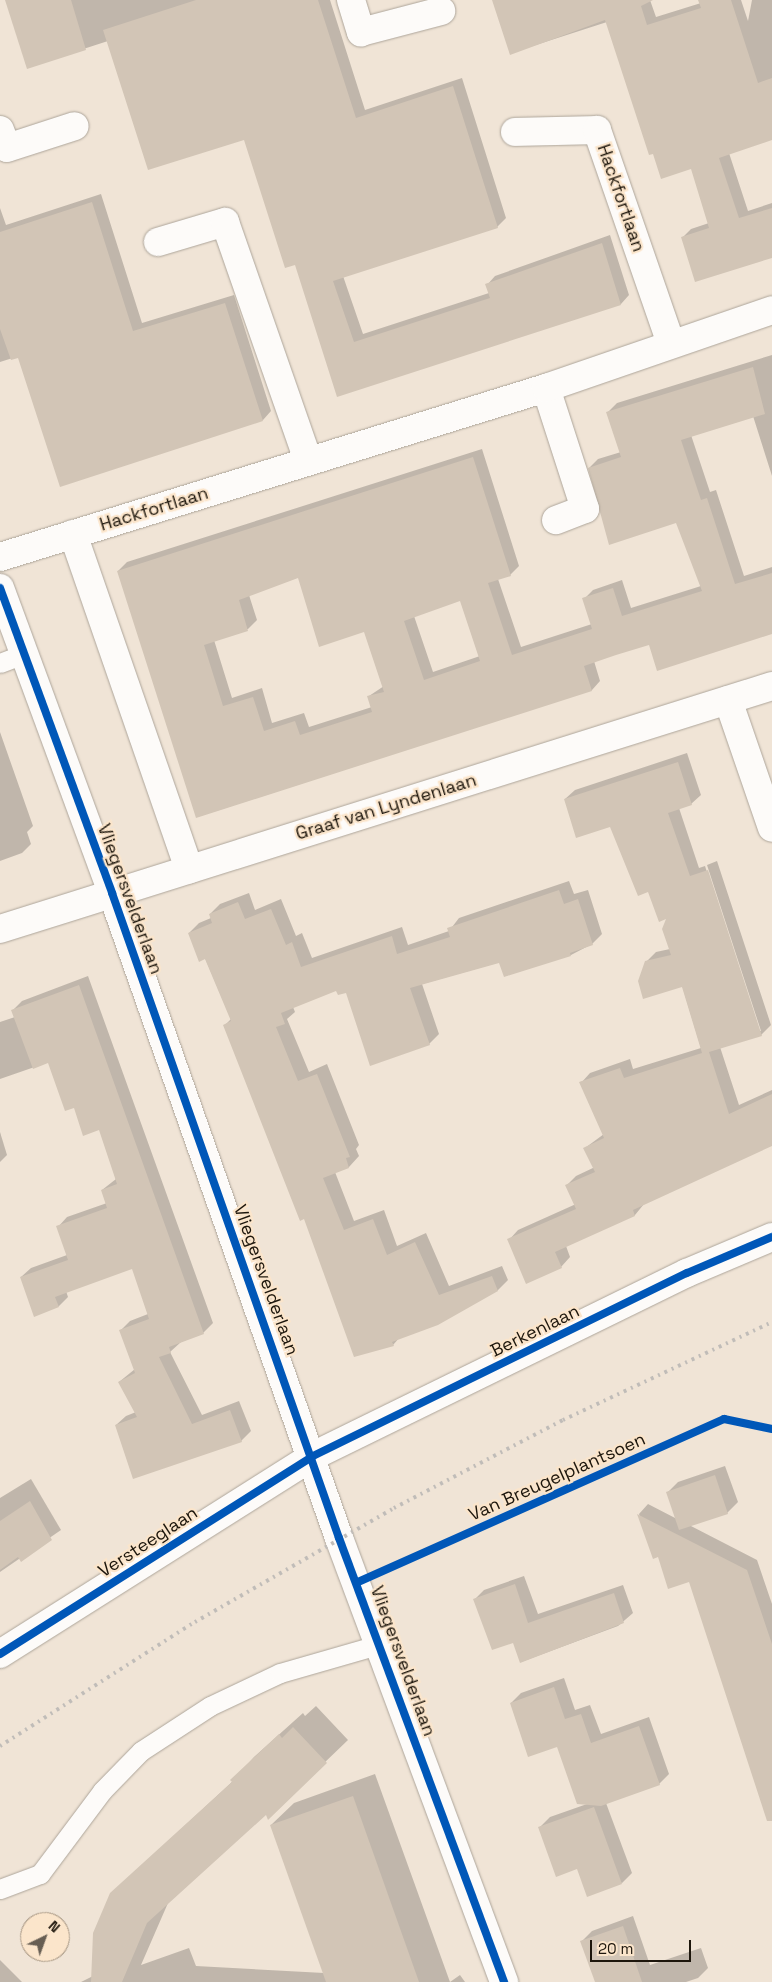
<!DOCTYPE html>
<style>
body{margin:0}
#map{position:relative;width:772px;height:1982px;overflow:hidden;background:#f0e4d6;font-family:"Space Grotesk",sans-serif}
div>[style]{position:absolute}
.shadow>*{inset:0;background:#0003}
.building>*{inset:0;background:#d2c5b6}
.roads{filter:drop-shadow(0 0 1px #ada59a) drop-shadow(0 0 1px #ada59a)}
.service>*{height:19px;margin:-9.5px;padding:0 9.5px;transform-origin:9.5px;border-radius:9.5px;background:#fdfbf9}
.minor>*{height:28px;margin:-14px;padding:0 14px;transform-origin:14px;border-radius:14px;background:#fdfbf9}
.rail>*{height:4px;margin-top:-2px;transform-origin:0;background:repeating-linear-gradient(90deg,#c0bcb8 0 2.5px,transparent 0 7.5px)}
.cycleway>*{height:8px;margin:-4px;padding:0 4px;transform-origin:4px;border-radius:4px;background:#0057b8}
span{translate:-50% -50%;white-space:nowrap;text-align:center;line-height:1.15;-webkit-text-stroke:4.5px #fbe5cb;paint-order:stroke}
.street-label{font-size:18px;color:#1d160c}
.north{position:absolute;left:20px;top:1912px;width:50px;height:50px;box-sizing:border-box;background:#fbe5cb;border:1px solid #a2927f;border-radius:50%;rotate:42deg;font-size:14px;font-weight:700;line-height:20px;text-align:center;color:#1d160c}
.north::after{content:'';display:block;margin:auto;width:18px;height:22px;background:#675e53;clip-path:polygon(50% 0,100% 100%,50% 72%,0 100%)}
.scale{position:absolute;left:590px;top:1940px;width:101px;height:22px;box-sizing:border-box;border:2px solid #1d160c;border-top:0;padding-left:6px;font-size:15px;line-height:18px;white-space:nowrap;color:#1d160c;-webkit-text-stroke:4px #fbe5cb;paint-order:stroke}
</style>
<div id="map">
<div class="shadow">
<i style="clip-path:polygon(7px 0,330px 0,365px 110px,462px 78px,506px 218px,497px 227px,343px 276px,363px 334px,489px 293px,487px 285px,495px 276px,610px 235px,629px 295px,621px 304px,338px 395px,296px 263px,245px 139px,108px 41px,28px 67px)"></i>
<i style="clip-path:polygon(493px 0,650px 0,656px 17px,701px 3px,700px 0,741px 0,748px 21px,752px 0,772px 0,772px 139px,729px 153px,748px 211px,772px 203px,772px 257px,682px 238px,691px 229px,709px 223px,692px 167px,607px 22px,511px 53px)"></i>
<i style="clip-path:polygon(101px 194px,142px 323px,234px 295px,271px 411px,263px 420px,19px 356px,0 362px,0 208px,6px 225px)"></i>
<i style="clip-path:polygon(evenodd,772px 355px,772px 476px,753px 416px,691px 435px,710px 492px,716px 490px,744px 576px,772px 567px,772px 632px,649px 644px,594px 661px,600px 681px,592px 690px,197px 817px,118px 571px,127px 562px,482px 449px,519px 566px,510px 575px,498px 579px,521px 647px,592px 624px,584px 599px,593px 590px,622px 580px,631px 608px,701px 586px,677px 521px,589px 468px,598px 459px,621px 452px,608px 412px,617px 403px,772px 355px,299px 577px,365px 630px,384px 686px,369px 696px,372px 707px,309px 727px,304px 713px,272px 723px,262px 688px,232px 698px,214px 640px,248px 629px,257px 620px,249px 595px,299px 577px,772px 355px,461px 599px,480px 656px,433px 672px,414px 616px,461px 599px)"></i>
<i style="clip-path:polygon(0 732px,33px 826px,27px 832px,31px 844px,22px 853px,0 861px)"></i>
<i style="clip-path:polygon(687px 753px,701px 795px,691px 804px,679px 808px,699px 868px,705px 866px,758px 1031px,761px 1031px,707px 865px,717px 861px,771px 1025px,761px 1035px,720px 1047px,739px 1105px,772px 1090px,772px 1144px,644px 1204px,635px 1215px,566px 1246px,570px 1257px,561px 1267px,509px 1240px,518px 1230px,576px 1204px,567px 1185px,576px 1176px,595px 1167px,585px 1148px,604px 1134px,581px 1083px,590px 1073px,630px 1059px,633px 1069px,701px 1048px,682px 985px,646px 962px,656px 952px,670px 949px,669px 917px,611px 825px,565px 799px,575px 790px)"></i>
<i style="clip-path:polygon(569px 881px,574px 894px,588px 890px,602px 934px,592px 944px,571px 955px,505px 976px,500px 962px,422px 984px,439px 1034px,429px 1044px,346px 991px,337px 989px,293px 1007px,295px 1012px,287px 1019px,309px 1072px,327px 1064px,359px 1145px,356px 1149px,359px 1156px,349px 1167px,335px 1172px,354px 1221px,384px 1210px,397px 1246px,426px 1233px,449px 1286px,502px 1266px,508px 1280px,498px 1290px,437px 1324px,400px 1337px,393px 1345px,305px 1217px,225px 1025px,231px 1019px,205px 958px,189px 933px,199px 923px,211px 918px,210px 914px,220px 904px,249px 893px,255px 910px,281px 899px,296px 936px,302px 933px,312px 958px,402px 927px,408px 945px,449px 931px,459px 918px)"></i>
<i style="clip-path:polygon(88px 976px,213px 1323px,203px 1333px,181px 1342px,170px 1352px,202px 1415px,239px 1401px,251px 1431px,241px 1441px,116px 1425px,126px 1416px,136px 1412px,119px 1382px,135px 1369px,121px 1330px,130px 1321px,148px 1314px,133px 1267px,66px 1291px,68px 1297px,59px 1306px,35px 1315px,21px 1277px,31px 1268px,67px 1255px,58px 1227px,67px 1217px,107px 1203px,102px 1190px,116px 1179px,100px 1128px,75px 1106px,49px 1062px,0 1079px,0 1022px,15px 1017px,12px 1011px,22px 1001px)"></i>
<i style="clip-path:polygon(0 1132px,7px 1155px,0 1162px)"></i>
<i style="clip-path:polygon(725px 1466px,738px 1502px,727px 1513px,689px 1525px,757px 1560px,772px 1604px,772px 1816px,690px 1580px,659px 1556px,654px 1558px,639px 1514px,648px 1504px,677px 1519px,668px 1492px,678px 1482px)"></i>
<i style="clip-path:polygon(31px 1479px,61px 1530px,0 1572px,0 1498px)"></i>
<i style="clip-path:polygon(524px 1576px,538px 1614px,623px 1585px,633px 1613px,618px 1626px,521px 1662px,514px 1641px,475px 1599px,484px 1590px)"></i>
<i style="clip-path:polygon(564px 1678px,575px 1710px,590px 1705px,601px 1734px,649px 1717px,669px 1774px,659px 1784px,606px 1803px,632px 1873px,622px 1883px,578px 1868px,540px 1827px,550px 1817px,587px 1804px,558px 1746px,511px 1703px,521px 1693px)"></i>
<i style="clip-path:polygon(316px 1706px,348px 1740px,268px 1817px,267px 1813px,168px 1903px,141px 1965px,189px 1948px,196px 1966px,324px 1973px,271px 1825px,294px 1803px,375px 1774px,450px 1982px,81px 1982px,93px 1976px,111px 1894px,233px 1781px,254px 1757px,303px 1713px,305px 1716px)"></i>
<i style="clip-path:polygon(633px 1916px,650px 1965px,701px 1948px,708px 1968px,698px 1978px,686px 1982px,596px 1982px,582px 1941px,592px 1931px)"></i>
<i style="clip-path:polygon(0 1960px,22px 1982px,0 1982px)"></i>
<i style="clip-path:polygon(460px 1975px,465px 1982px,450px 1982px)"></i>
</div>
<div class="building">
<i style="clip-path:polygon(5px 0,71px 0,86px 50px,27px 69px)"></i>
<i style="clip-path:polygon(196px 0,318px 0,356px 118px,453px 86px,498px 228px,333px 281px,354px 342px,490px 298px,485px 284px,602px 243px,621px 305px,337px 397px,295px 265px,285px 268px,244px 140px,148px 170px,103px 30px)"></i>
<i style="clip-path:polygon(492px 0,653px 0,641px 6px,647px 25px,701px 8px,698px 0,731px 0,758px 83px,772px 78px,772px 140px,719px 158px,739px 218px,772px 208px,772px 258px,695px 282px,681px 237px,709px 228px,691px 169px,661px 179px,653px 154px,649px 155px,605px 20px,510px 55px)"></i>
<i style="clip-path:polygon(92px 202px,133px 331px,225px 303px,263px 421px,60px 487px,18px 358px,11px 360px,0 329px,0 232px)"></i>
<i style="clip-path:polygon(evenodd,753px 367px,765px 414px,681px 440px,701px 500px,707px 498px,735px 584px,772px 573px,772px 634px,657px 671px,649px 645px,616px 655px,584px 666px,592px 691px,196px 818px,117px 571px,473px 457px,511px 576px,488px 583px,512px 655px,592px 629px,582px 598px,613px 588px,622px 616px,702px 591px,676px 523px,609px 545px,588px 468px,621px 457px,606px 412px,753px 367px,298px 578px,319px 647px,364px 632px,384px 692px,367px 696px,372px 712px,300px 735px,295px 721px,264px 731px,253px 697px,223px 706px,204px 645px,248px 631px,239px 600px,298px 578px,753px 367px,460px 601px,480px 661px,424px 680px,404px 621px,460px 601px)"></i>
<i style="clip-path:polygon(678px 762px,692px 805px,668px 813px,690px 876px,708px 870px,762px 1036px,709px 1052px,729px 1114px,772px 1094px,772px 1146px,633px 1210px,635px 1216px,555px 1252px,562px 1268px,526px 1284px,507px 1239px,576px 1209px,565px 1185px,595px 1172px,583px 1148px,604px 1138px,579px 1082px,620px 1068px,624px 1078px,702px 1053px,682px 987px,643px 999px,638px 981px,645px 961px,671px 955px,662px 929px,666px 919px,659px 922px,648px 892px,638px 896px,610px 827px,576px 838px,564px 799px)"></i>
<i style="clip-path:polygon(559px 890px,564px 904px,578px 899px,593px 945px,570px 953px,571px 956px,504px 977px,499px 963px,410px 988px,430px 1045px,370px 1066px,346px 993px,338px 995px,336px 991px,281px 1013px,285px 1024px,276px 1027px,298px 1081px,317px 1074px,350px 1157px,346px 1158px,349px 1168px,323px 1178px,344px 1230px,373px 1219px,387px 1255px,415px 1242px,439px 1295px,492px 1276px,498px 1291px,438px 1325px,392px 1342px,394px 1346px,354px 1357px,304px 1219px,300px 1221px,223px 1025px,231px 1021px,205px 959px,199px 962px,188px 933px,212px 923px,209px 914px,238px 902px,245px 919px,271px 909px,286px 945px,292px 942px,301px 967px,392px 936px,397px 954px,450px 937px,447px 928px)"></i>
<i style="clip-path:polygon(79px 985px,204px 1334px,169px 1347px,171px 1353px,159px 1357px,192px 1424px,230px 1410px,242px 1442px,133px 1479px,115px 1425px,137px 1417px,118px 1382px,135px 1373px,119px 1330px,149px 1319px,132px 1269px,55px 1297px,59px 1307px,34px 1317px,20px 1277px,68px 1260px,56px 1226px,107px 1208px,101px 1190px,117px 1184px,99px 1130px,83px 1136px,74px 1108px,65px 1111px,48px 1063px,33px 1069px,11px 1010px)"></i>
<i style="clip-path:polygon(715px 1475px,728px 1514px,679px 1530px,666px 1492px)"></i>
<i style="clip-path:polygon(30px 1501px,52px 1540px,21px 1562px,18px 1557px,0 1570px,0 1521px)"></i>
<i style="clip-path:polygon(637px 1514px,747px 1570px,772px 1644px,772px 1821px,767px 1821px,689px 1582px,668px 1589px,658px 1557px,653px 1559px)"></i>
<i style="clip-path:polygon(515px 1584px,528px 1623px,614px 1593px,624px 1623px,520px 1663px,513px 1643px,492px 1650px,473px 1599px)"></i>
<i style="clip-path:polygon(554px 1687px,565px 1719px,581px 1714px,591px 1743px,639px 1726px,660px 1785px,601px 1806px,577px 1804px,557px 1747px,528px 1757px,510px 1703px)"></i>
<i style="clip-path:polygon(293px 1727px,327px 1763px,268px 1820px,266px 1815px,147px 1923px,122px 1982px,91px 1982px,93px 1933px,110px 1893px,232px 1782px,230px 1780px,279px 1734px,282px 1738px)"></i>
<i style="clip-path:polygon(353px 1796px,419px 1982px,326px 1982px,270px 1825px)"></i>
<i style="clip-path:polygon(594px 1807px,622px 1884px,587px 1897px,577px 1869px,556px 1877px,538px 1827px)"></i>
<i style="clip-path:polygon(623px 1926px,642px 1982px,595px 1982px,580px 1941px)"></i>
</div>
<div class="roads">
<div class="service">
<i style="left:0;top:663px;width:28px;rotate:-21deg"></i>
<i style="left:0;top:1889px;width:43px;rotate:-20.6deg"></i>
<i style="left:40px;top:1874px;width:104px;rotate:-53.2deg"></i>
<i style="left:102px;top:1791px;width:56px;rotate:-45.7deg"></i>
<i style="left:141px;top:1751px;width:82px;rotate:-33.1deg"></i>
<i style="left:210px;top:1706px;width:77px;rotate:-25.2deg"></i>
<i style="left:280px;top:1673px;width:105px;rotate:-16deg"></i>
</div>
<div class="minor">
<i style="left:351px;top:0;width:34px;rotate:73deg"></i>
<i style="left:361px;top:32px;width:83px;rotate:-14.7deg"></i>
<i style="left:0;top:130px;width:19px;rotate:69deg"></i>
<i style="left:7px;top:148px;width:71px;rotate:-17.9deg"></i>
<i style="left:515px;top:132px;width:82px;rotate:-1.4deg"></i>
<i style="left:597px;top:130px;width:226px;rotate:70.9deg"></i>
<i style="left:158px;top:242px;width:70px;rotate:-16.6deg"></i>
<i style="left:225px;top:222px;width:252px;rotate:70.8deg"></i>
<i style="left:546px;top:388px;width:127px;rotate:72.1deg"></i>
<i style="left:585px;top:509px;width:31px;rotate:159deg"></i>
<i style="left:73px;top:534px;width:355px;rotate:70.9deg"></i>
<i style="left:0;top:557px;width:572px;rotate:-17.2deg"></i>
<i style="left:546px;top:388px;width:239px;rotate:-19deg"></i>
<i style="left:0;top:588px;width:325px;rotate:69.8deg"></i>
<i style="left:112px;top:893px;width:684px;rotate:70.61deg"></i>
<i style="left:339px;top:1538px;width:474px;rotate:69.6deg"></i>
<i style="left:728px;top:700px;width:135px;rotate:71deg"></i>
<i style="left:0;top:929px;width:809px;rotate:-17.47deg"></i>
<i style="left:0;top:1654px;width:370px;rotate:-32.3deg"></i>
<i style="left:313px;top:1456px;width:416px;rotate:-26.1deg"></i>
<i style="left:687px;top:1273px;width:92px;rotate:-23deg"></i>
</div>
</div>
<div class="rail">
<i style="left:0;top:1746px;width:231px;rotate:-32.5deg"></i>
<i style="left:195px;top:1622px;width:229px;rotate:-29.8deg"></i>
<i style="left:394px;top:1508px;width:191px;rotate:-27.5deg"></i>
<i style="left:563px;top:1420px;width:231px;rotate:-25.1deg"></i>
</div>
<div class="cycleway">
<i style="left:0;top:588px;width:325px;rotate:69.8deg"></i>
<i style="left:112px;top:893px;width:684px;rotate:70.61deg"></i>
<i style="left:339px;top:1538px;width:474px;rotate:69.6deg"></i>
<i style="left:358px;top:1582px;width:401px;rotate:-24deg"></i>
<i style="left:724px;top:1419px;width:49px;rotate:11.8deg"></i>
<i style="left:0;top:1654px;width:370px;rotate:-32.3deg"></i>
<i style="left:313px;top:1456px;width:416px;rotate:-26.1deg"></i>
<i style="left:687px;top:1273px;width:92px;rotate:-23deg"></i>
</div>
<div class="street-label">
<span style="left:621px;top:198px;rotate:71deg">Hackfortlaan</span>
<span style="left:154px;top:509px;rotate:-17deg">Hackfortlaan</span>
<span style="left:386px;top:807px;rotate:-17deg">Graaf van Lyndenlaan</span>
<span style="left:130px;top:899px;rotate:70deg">Vliegersvelderlaan</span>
<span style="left:266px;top:1280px;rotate:70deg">Vliegersvelderlaan</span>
<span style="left:535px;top:1331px;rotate:-26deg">Berkenlaan</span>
<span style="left:557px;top:1477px;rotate:-24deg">Van Breugelplantsoen</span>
<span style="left:148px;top:1542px;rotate:-33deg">Versteeglaan</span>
<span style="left:403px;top:1661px;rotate:70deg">Vliegersvelderlaan</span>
</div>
<div class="north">N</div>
<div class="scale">20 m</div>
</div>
